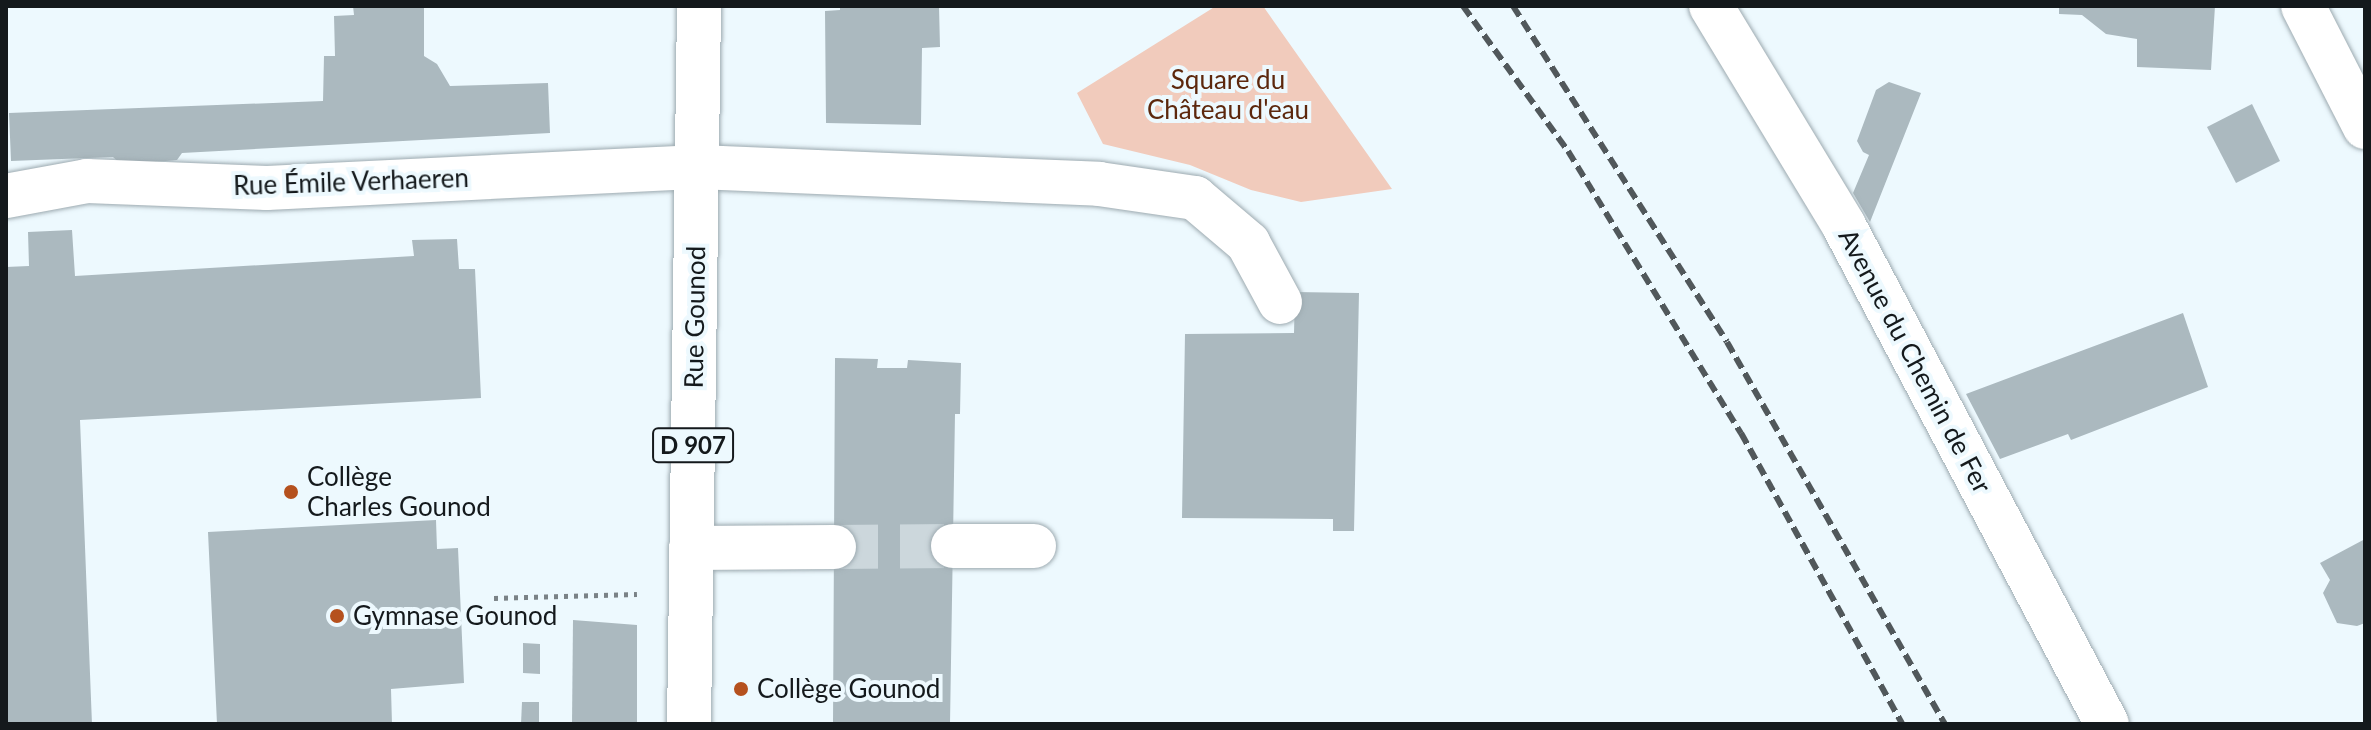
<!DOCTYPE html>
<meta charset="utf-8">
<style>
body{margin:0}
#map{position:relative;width:2371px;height:730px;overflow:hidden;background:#edf9fe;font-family:Lato,sans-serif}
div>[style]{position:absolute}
.green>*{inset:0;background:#f1cbbc}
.building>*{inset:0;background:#abb9bf}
.minor-tunnel>*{height:44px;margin-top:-22px;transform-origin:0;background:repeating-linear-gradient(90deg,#ccd7dc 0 44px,transparent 0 66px)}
.path>*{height:5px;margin-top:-2.5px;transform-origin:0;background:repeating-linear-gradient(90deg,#7a8286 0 4px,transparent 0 10px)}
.roads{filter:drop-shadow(0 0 2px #9daab0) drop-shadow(0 0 2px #9daab0)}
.minor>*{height:44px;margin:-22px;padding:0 22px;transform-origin:22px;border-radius:22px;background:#fff}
.major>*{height:44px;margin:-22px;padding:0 22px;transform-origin:22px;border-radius:22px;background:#fff}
.rail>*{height:6px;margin-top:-3px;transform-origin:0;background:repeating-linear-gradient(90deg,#51585b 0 12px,transparent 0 18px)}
.dots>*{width:22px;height:22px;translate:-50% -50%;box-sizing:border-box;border:4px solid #edf9fe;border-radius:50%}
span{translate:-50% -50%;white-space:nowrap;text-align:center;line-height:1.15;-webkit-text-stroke:8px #edf9fe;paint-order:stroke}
.shield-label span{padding:2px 6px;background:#edf9fe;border:2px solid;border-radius:6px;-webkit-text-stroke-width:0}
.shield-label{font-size:24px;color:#14191c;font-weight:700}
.park-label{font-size:26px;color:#5c270c}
.street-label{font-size:26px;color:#14191c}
.poi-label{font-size:26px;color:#14191c}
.left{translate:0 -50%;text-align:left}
.frame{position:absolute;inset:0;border:8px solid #14191c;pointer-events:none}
</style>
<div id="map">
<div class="green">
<i style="clip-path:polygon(1216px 6px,1263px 6px,1392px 189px,1301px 202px,1251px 190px,1190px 165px,1103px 144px,1077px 93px)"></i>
</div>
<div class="building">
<i style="clip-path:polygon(353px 6px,424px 6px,424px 56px,437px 64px,450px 86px,548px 83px,550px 133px,182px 153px,177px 160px,122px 165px,113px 157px,11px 161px,9px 113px,323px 101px,324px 56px,335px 56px,334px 16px,354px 15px)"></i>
<i style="clip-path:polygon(840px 6px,939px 6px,940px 47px,922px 48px,921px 125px,826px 123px,825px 11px,840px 10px)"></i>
<i style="clip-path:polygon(2059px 6px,2215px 6px,2211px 70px,2137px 67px,2137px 39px,2106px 34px,2082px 15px,2059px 14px)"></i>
<i style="clip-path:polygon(1889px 82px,1921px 93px,1870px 222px,1853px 193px,1869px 155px,1863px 152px,1857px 141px,1876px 90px)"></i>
<i style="clip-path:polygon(2252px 104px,2280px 161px,2236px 183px,2207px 127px)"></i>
<i style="clip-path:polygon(72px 230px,75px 276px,414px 256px,412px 240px,457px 239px,459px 269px,475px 269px,481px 398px,80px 420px,92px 724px,6px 724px,6px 267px,29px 266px,28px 232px)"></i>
<i style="clip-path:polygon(1295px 292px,1359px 293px,1354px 531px,1333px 531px,1333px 519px,1182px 518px,1185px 334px,1294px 333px)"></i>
<i style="clip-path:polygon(2183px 313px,2208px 387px,2071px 440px,2068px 434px,2000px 459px,1966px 394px)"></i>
<i style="clip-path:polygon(835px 358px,878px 359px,877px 368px,907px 368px,908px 360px,961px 363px,960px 414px,955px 414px,950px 724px,833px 724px)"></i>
<i style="clip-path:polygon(436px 520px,437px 549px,458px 548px,464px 683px,391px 689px,392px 724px,217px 724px,208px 532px)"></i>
<i style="clip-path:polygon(2365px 539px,2365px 623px,2357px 626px,2337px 623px,2323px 593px,2330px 580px,2320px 563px)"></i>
<i style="clip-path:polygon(573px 620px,637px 625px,637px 724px,572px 724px)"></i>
<i style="clip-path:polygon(523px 643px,540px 644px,540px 674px,523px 673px)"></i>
<i style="clip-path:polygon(522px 702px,539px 702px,539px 724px,521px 724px)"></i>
</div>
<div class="minor-tunnel">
<i style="left:834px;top:547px;width:119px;rotate:-0.5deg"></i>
</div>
<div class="path">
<i style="left:494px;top:598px;width:143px;rotate:-1.6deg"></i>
</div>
<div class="roads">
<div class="minor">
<i style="left:1711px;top:6px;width:257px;rotate:58.8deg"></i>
<i style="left:1844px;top:226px;width:563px;rotate:62.16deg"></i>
<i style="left:2303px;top:6px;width:136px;rotate:62.9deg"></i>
<i style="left:6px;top:196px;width:82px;rotate:-10.5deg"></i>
<i style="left:87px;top:181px;width:180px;rotate:2.2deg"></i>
<i style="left:267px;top:188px;width:432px;rotate:-2.8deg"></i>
<i style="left:698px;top:167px;width:401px;rotate:2.4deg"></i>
<i style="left:1099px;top:184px;width:97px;rotate:8.3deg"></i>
<i style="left:1195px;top:198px;width:70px;rotate:40.3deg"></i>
<i style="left:1248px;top:243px;width:67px;rotate:61.5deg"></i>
<i style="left:953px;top:546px;width:81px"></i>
<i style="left:691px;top:548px;width:143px;rotate:-0.4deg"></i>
</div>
<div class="major">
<i style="left:689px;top:724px;width:718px;rotate:-89.2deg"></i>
</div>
</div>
<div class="rail">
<i style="left:1463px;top:6px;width:179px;rotate:54.1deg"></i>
<i style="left:1568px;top:151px;width:331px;rotate:58.5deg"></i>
<i style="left:1741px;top:433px;width:333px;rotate:61deg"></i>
<i style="left:1513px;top:6px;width:398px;rotate:57.5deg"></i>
<i style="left:1727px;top:342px;width:440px;rotate:60.3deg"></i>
</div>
<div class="dots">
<i style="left:291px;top:492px;background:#b5511e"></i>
<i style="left:337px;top:616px;background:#b5511e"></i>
<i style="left:741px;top:689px;background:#b5511e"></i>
</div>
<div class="shield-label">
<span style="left:693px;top:445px">D 907</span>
</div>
<div class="park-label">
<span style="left:1228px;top:95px">Square du<br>Château d'eau</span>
</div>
<div class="street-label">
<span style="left:351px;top:182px;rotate:-2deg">Rue Émile Verhaeren</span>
<span style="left:695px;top:317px;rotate:-89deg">Rue Gounod</span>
<span style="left:1915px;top:361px;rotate:62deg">Avenue du Chemin de Fer</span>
</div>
<div class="poi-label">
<span class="left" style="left:307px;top:492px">Collège<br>Charles Gounod</span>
<span class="left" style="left:353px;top:616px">Gymnase Gounod</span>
<span class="left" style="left:757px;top:689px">Collège Gounod</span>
</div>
<div class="frame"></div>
</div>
